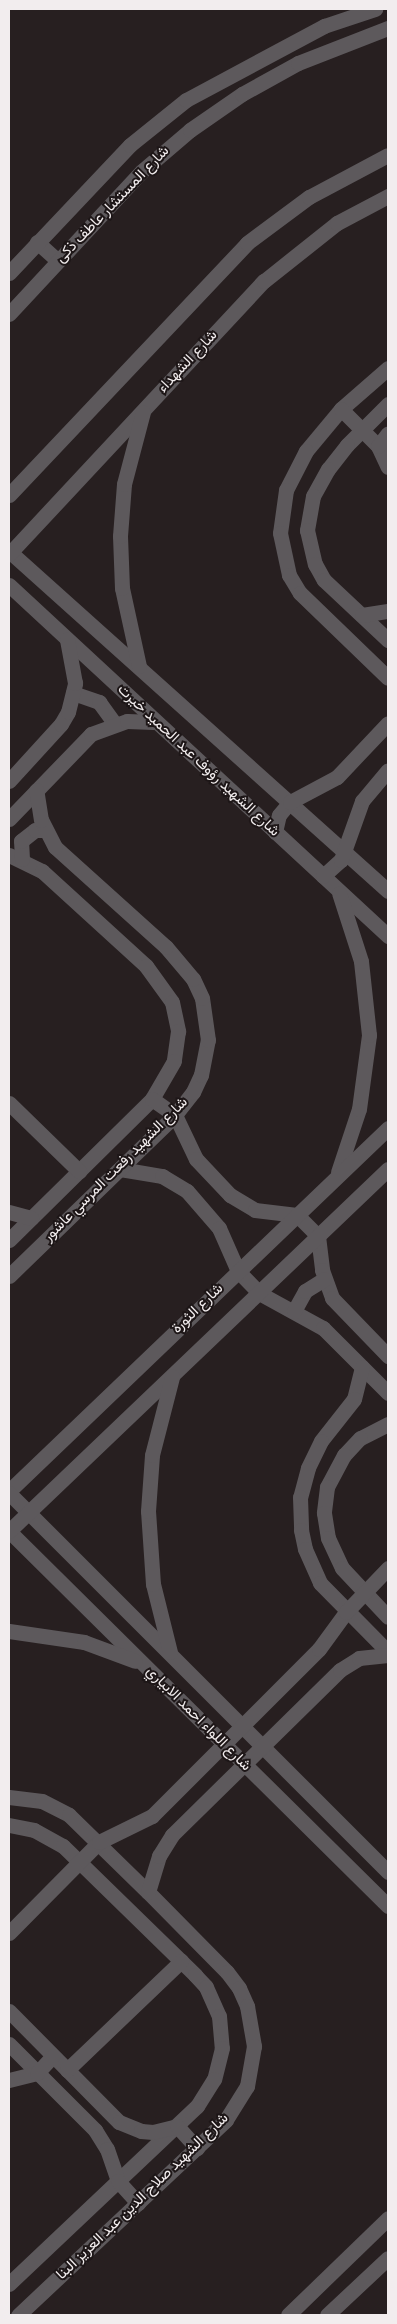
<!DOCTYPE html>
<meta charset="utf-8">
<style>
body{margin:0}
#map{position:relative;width:397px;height:2324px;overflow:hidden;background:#271f20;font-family:Overpass,Vazirmatn,sans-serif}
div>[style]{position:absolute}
.minor>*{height:15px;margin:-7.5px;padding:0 7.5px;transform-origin:7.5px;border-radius:7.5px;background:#5d595c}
span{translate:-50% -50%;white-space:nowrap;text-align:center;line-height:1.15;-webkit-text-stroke:4px #1d1617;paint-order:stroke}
.street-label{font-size:15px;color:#f2edee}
.frame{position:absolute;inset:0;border:10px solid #f2edee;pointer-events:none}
</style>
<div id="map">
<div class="minor">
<i style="left:37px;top:242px;width:28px;rotate:42deg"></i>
<i style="left:9px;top:273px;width:176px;rotate:-46.6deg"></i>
<i style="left:130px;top:145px;width:72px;rotate:-38.8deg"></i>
<i style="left:186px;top:100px;width:157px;rotate:-28.2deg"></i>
<i style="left:324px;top:26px;width:54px;rotate:-18.4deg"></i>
<i style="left:9px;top:314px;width:195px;rotate:-47.1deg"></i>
<i style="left:142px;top:171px;width:63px;rotate:-40.5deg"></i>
<i style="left:190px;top:130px;width:63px;rotate:-34.7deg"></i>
<i style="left:242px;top:94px;width:64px;rotate:-29deg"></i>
<i style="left:298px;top:63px;width:97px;rotate:-21.3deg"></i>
<i style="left:388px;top:368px;width:62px;rotate:138.9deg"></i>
<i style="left:341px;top:409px;width:55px;rotate:129.8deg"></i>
<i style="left:306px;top:451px;width:44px;rotate:117.1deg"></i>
<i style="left:286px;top:490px;width:43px;rotate:97.9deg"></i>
<i style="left:280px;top:533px;width:43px;rotate:77.9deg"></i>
<i style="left:289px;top:575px;width:21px;rotate:59deg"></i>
<i style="left:300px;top:593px;width:122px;rotate:44deg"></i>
<i style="left:388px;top:404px;width:58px;rotate:135deg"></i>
<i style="left:347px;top:445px;width:31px;rotate:128deg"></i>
<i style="left:328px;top:469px;width:31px;rotate:119deg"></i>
<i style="left:313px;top:496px;width:35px;rotate:100deg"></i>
<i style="left:307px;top:530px;width:35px;rotate:77deg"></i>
<i style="left:315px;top:564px;width:18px;rotate:61deg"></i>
<i style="left:324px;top:580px;width:88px;rotate:43.2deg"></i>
<i style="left:341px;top:409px;width:52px;rotate:45deg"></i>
<i style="left:378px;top:446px;width:23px;rotate:65deg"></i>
<i style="left:378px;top:446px;width:16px;rotate:-52deg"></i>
<i style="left:9px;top:495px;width:347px;rotate:-46.6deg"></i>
<i style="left:247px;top:243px;width:77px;rotate:-36.6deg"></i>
<i style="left:309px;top:197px;width:89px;rotate:-28deg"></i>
<i style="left:9px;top:551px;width:509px;rotate:41.9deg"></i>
<i style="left:9px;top:554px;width:374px;rotate:-47deg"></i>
<i style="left:264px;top:281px;width:93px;rotate:-38.5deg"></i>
<i style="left:337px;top:223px;width:58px;rotate:-27.9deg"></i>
<i style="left:9px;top:585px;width:517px;rotate:42.8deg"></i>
<i style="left:362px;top:615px;width:26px;rotate:-9deg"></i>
<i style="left:139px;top:666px;width:80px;rotate:-102.3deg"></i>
<i style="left:122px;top:588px;width:52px;rotate:-92.2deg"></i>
<i style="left:120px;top:536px;width:52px;rotate:-85.6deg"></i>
<i style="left:124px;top:484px;width:74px;rotate:-75.2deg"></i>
<i style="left:73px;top:693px;width:28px;rotate:19deg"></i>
<i style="left:99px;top:702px;width:27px;rotate:54deg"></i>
<i style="left:9px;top:781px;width:77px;rotate:-47.6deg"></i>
<i style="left:61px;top:724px;width:14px;rotate:-60deg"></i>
<i style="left:68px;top:712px;width:30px;rotate:-76deg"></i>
<i style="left:75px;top:683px;width:44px;rotate:-100.5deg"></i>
<i style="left:9px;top:819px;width:118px;rotate:-46deg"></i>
<i style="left:91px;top:734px;width:38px;rotate:-20deg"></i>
<i style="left:127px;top:721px;width:26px;rotate:2deg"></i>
<i style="left:275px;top:832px;width:17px;rotate:-77deg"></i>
<i style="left:279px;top:815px;width:17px;rotate:-50deg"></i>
<i style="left:290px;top:802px;width:53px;rotate:-28deg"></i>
<i style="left:337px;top:777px;width:74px;rotate:-46.6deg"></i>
<i style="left:9px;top:855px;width:37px;rotate:26deg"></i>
<i style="left:42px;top:871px;width:141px;rotate:42.4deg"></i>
<i style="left:146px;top:966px;width:44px;rotate:54.2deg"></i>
<i style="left:172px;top:1002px;width:30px;rotate:78deg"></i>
<i style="left:178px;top:1031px;width:30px;rotate:98deg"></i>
<i style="left:174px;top:1061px;width:44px;rotate:120.1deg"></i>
<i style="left:152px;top:1099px;width:201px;rotate:135.4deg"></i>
<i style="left:22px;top:859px;width:18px;rotate:-93deg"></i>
<i style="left:21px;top:841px;width:18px;rotate:-38deg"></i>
<i style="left:35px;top:830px;width:9px"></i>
<i style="left:323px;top:876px;width:24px;rotate:-42deg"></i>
<i style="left:341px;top:860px;width:63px;rotate:-70.4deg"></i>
<i style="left:362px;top:801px;width:40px;rotate:-50deg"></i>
<i style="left:152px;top:1099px;width:28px;rotate:35deg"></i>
<i style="left:175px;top:1115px;width:49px;rotate:64.5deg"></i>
<i style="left:196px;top:1159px;width:50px;rotate:46.6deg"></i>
<i style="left:230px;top:1195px;width:29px;rotate:31deg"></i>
<i style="left:255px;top:1210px;width:42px;rotate:6.8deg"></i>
<i style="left:297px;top:1215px;width:30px;rotate:45deg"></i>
<i style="left:318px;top:1236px;width:34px;rotate:83deg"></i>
<i style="left:322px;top:1270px;width:30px;rotate:70deg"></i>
<i style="left:332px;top:1298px;width:81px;rotate:46deg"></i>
<i style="left:9px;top:1103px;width:98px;rotate:44.2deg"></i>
<i style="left:120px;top:1169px;width:43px;rotate:9.5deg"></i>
<i style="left:162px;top:1176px;width:29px;rotate:31deg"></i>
<i style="left:187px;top:1191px;width:49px;rotate:49.1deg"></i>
<i style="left:219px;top:1228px;width:47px;rotate:66.2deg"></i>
<i style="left:238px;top:1271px;width:30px;rotate:46deg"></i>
<i style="left:259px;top:1293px;width:73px;rotate:28.7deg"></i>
<i style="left:323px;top:1328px;width:92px;rotate:45deg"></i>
<i style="left:338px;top:1172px;width:66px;rotate:-71.6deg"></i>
<i style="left:359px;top:1109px;width:75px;rotate:-82.3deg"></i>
<i style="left:369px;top:1035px;width:74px;rotate:-96.2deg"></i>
<i style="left:361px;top:961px;width:71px;rotate:-107.9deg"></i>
<i style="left:9px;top:1212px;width:23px;rotate:15deg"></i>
<i style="left:9px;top:1276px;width:231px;rotate:-44.1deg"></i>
<i style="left:175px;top:1115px;width:29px;rotate:-52deg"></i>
<i style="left:193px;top:1092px;width:19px;rotate:-65deg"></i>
<i style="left:201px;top:1075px;width:36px;rotate:-79deg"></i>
<i style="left:208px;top:1040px;width:42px;rotate:-98.1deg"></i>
<i style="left:202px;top:998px;width:21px;rotate:-115deg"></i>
<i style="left:193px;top:979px;width:42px;rotate:-130.2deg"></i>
<i style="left:166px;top:947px;width:149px;rotate:-138deg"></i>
<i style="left:55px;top:847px;width:30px;rotate:-117deg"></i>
<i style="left:41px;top:820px;width:30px;rotate:-99deg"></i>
<i style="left:294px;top:1311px;width:23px;rotate:-61deg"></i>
<i style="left:305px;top:1291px;width:22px;rotate:-32deg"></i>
<i style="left:362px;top:1367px;width:33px;rotate:104deg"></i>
<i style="left:354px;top:1399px;width:53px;rotate:128.2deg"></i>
<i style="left:321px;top:1441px;width:30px;rotate:116deg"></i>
<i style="left:308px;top:1468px;width:30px;rotate:105deg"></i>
<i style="left:300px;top:1497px;width:33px;rotate:88deg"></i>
<i style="left:301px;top:1530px;width:19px;rotate:78deg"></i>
<i style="left:305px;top:1549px;width:37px;rotate:66deg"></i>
<i style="left:320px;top:1583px;width:97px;rotate:45.4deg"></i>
<i style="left:388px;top:1424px;width:31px;rotate:153deg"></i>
<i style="left:360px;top:1438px;width:23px;rotate:133deg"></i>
<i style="left:344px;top:1455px;width:36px;rotate:118deg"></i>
<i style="left:327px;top:1487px;width:26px;rotate:97deg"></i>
<i style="left:324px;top:1513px;width:25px;rotate:81deg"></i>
<i style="left:328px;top:1538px;width:33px;rotate:65deg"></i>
<i style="left:342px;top:1568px;width:67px;rotate:46.8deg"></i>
<i style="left:9px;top:1491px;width:525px;rotate:-43.76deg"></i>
<i style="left:9px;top:1493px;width:536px;rotate:45deg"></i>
<i style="left:9px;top:1531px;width:533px;rotate:44.7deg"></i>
<i style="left:9px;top:1531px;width:524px;rotate:-43.69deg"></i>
<i style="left:9px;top:1631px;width:76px;rotate:8.3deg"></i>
<i style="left:84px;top:1642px;width:54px;rotate:20.4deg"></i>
<i style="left:170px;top:1652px;width:70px;rotate:-104deg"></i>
<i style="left:153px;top:1584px;width:73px;rotate:-93.9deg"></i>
<i style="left:148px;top:1511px;width:56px;rotate:-85.9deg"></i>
<i style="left:152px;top:1455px;width:81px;rotate:-75.6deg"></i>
<i style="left:9px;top:1797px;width:33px;rotate:7deg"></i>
<i style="left:42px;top:1801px;width:30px;rotate:27deg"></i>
<i style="left:69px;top:1815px;width:110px;rotate:44.3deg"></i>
<i style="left:148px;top:1892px;width:112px;rotate:45.4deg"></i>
<i style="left:227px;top:1972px;width:20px;rotate:53deg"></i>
<i style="left:239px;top:1988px;width:20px;rotate:66deg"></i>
<i style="left:247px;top:2006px;width:41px;rotate:80.1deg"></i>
<i style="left:254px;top:2046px;width:41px;rotate:99.9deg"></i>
<i style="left:247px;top:2086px;width:40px;rotate:122deg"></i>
<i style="left:226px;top:2120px;width:285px;rotate:136.8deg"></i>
<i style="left:9px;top:1825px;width:25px;rotate:11deg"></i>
<i style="left:34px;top:1830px;width:33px;rotate:29deg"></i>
<i style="left:63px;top:1846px;width:185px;rotate:44.3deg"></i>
<i style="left:195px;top:1975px;width:16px;rotate:47deg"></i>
<i style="left:206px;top:1987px;width:32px;rotate:66deg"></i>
<i style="left:219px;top:2016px;width:32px;rotate:85deg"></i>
<i style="left:222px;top:2048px;width:32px;rotate:104deg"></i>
<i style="left:214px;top:2079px;width:32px;rotate:122deg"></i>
<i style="left:197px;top:2106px;width:259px;rotate:136.6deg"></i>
<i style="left:148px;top:1892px;width:38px;rotate:-73deg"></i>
<i style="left:159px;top:1856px;width:25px;rotate:-58deg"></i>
<i style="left:172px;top:1835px;width:235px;rotate:-44.5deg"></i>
<i style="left:340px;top:1670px;width:22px;rotate:-32deg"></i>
<i style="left:359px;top:1658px;width:29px;rotate:-6deg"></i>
<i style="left:9px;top:1933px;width:128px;rotate:-45.3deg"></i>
<i style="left:99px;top:1842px;width:59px;rotate:-26.1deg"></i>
<i style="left:152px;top:1816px;width:236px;rotate:-45deg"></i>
<i style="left:319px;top:1649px;width:46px;rotate:-53.9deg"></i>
<i style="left:346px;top:1612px;width:61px;rotate:-46.3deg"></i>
<i style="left:9px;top:2011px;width:156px;rotate:45.3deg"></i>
<i style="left:119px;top:2122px;width:24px;rotate:22deg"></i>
<i style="left:141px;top:2131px;width:12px;rotate:5deg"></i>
<i style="left:153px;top:2132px;width:25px;rotate:-14deg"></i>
<i style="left:177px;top:2126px;width:30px;rotate:48deg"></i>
<i style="left:9px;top:2044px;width:122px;rotate:45deg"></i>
<i style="left:95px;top:2130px;width:22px;rotate:58deg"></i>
<i style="left:107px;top:2149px;width:34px;rotate:71deg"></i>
<i style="left:118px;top:2181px;width:30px;rotate:48deg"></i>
<i style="left:67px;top:2070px;width:158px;rotate:-43.7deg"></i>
<i style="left:9px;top:2080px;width:29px;rotate:-14deg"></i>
<i style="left:37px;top:2073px;width:23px;rotate:-47deg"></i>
<i style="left:288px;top:2315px;width:139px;rotate:-44.1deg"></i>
<i style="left:327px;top:2315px;width:83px;rotate:-43.1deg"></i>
</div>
<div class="street-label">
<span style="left:113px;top:205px;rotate:-46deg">شارع المستشار عاطف ذكى</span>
<span style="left:188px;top:362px;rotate:-47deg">شارع الشهداء</span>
<span style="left:198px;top:761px;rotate:43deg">شارع الشهيد رؤوف عبد الحميد خيرت</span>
<span style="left:116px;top:1170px;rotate:-45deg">شارع الشهيد رفعت المرسي عاشور</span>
<span style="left:198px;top:1309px;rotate:-44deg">شارع الثورة</span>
<span style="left:198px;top:1719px;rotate:45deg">شارع اللواء احمد الابياري</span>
<span style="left:143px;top:2197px;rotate:-44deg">شارع الشهيد صلاح الدين عبد العزيز البنا</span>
</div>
<div class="frame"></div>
</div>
